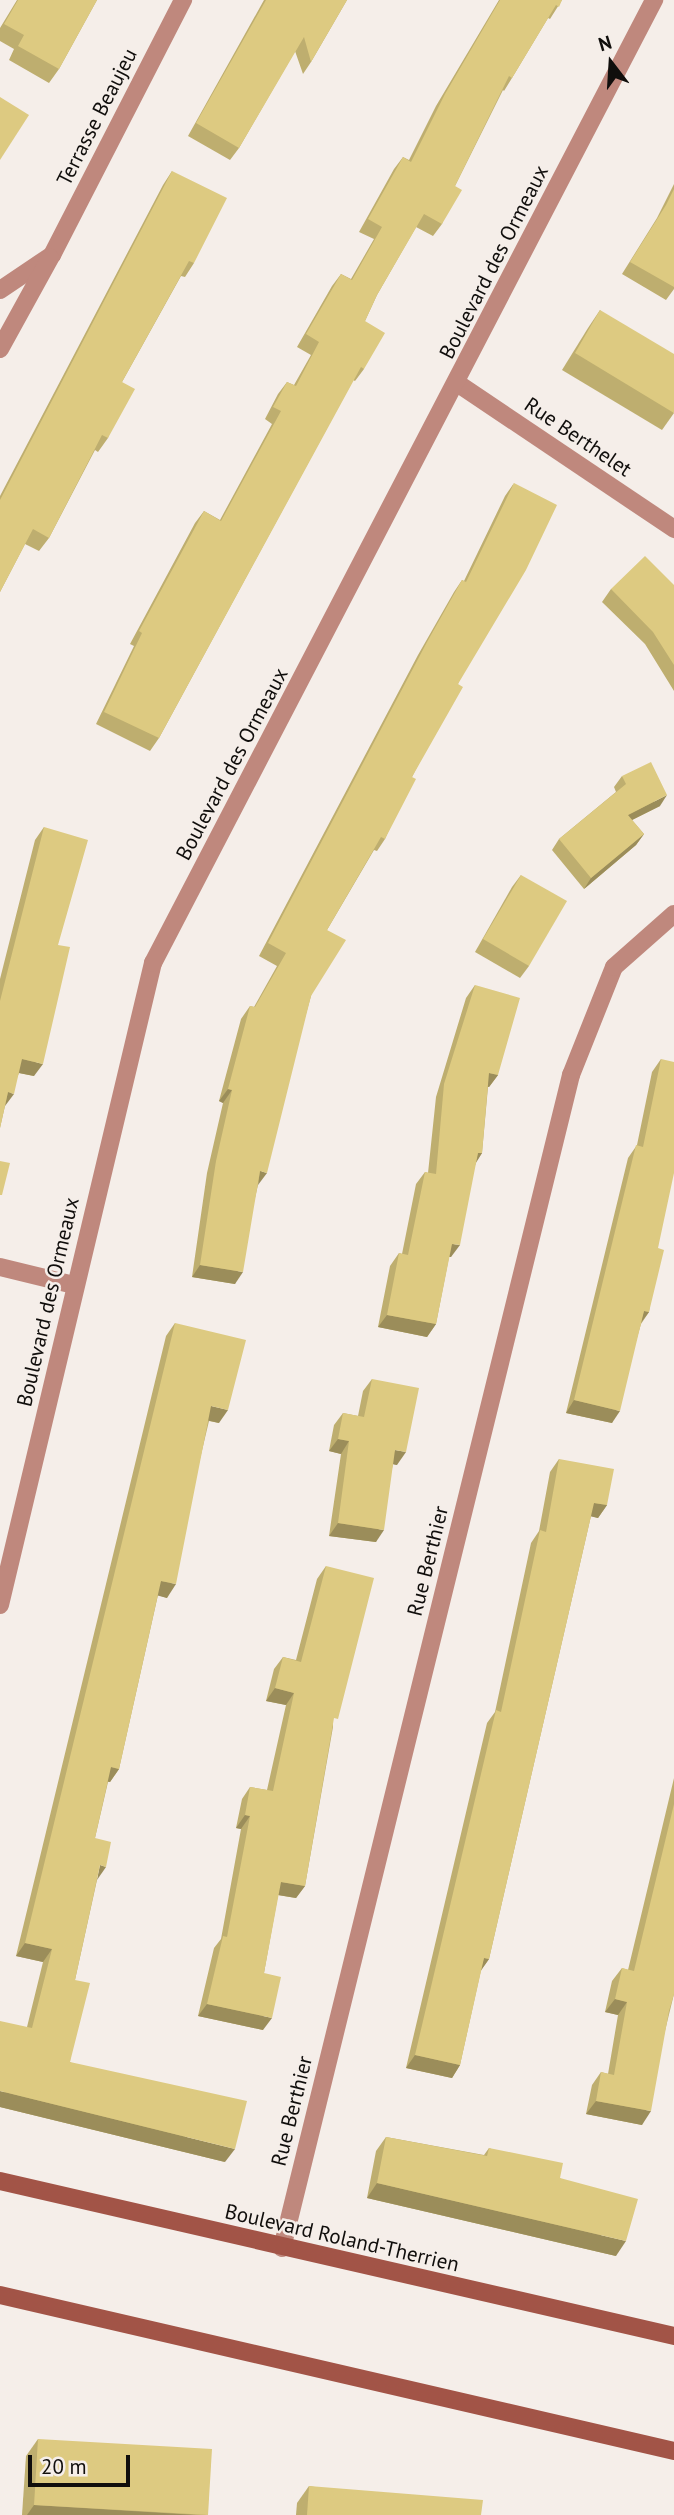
<!DOCTYPE html>
<style>
body{margin:0}
#map{position:relative;width:674px;height:2515px;overflow:hidden;background:#f5eee9;font-family:"PT Sans",sans-serif}
div>[style]{position:absolute}
.minor>*{height:18px;margin:-9px;padding:0 9px;transform-origin:9px;border-radius:9px;background:#bf887d}
.secondary>*{height:18px;margin:-9px;padding:0 9px;transform-origin:9px;border-radius:9px;background:#a25447}
.wall>*{inset:0;background:#beae6f}
.shaded-wall>*{inset:0;background:#9b8d5a}
.building>*{inset:0;background:#ddca81}
span{translate:-50% -50%;white-space:nowrap;text-align:center;line-height:1.15;-webkit-text-stroke:5px #f5eee9;paint-order:stroke}
.street-label{font-size:21px;color:#100e0c}
.north{position:absolute;left:576px;top:28px;width:70px;height:70px;-webkit-text-stroke:5px #f5eee9;paint-order:stroke;rotate:343deg;font-size:19px;font-weight:700;line-height:28px;text-align:center;color:#100e0c}
.north::after{content:'';display:block;margin:auto;width:24px;height:32px;background:#100e0c;clip-path:polygon(50% 0,100% 100%,50% 72%,0 100%)}
.scale{position:absolute;left:28px;top:2455px;width:102px;height:32px;box-sizing:border-box;border:4px solid #100e0c;border-top:0;padding-left:9px;font-size:21px;line-height:24px;white-space:nowrap;color:#100e0c;-webkit-text-stroke:5px #f5eee9;paint-order:stroke}
</style>
<div id="map">
<div class="minor">
<i style="left:0;top:290px;width:63px;rotate:-33.9deg"></i>
<i style="left:52px;top:255px;width:287px;rotate:-62.8deg"></i>
<i style="left:0;top:349px;width:104px;rotate:-61.2deg"></i>
<i style="left:457px;top:383px;width:262px;rotate:33.9deg"></i>
<i style="left:0;top:1267px;width:76px;rotate:13.7deg"></i>
<i style="left:0;top:1605px;width:660px;rotate:-76.6deg"></i>
<i style="left:153px;top:963px;width:1086px;rotate:-62.51deg"></i>
<i style="left:282px;top:2248px;width:1208px;rotate:-76.16deg"></i>
<i style="left:571px;top:1075px;width:116px;rotate:-68.3deg"></i>
<i style="left:614px;top:967px;width:80px;rotate:-41.5deg"></i>
</div>
<div class="secondary">
<i style="left:0;top:2181px;width:692px;rotate:12.95deg"></i>
<i style="left:0;top:2295px;width:692px;rotate:13.03deg"></i>
</div>
<div class="wall">
<i style="clip-path:polygon(17px 0,97px 0,59px 69px,49px 83px,9px 60px,14px 49px,0 41px,0 28px)"></i>
<i style="clip-path:polygon(264px 0,347px 0,311px 62px,303px 74px,295px 51px,239px 148px,230px 160px,188px 136px)"></i>
<i style="clip-path:polygon(499px 0,562px 0,550px 19px,548px 18px,512px 78px,504px 91px,503px 90px,455px 186px,442px 224px,433px 236px,416px 227px,377px 295px,365px 321px,364px 369px,355px 381px,353px 380px,159px 738px,150px 751px,96px 724px,134px 646px,130px 644px,195px 523px,204px 511px,220px 520px,272px 424px,265px 419px,278px 394px,287px 382px,294px 385px,311px 355px,297px 347px,332px 286px,341px 274px,351px 279px,374px 239px,359px 232px,394px 169px,403px 157px,409px 160px,436px 106px)"></i>
<i style="clip-path:polygon(172px 171px,194px 263px,185px 277px,181px 276px,122px 382px,108px 438px,98px 452px,95px 450px,49px 538px,39px 551px,25px 544px,0 592px,0 496px,163px 185px)"></i>
<i style="clip-path:polygon(674px 184px,674px 289px,666px 300px,622px 274px,657px 218px)"></i>
<i style="clip-path:polygon(600px 310px,674px 413px,662px 430px,562px 370px,588px 328px)"></i>
<i style="clip-path:polygon(514px 483px,458px 684px,412px 777px,385px 839px,377px 851px,374px 850px,327px 930px,311px 996px,258px 1185px,235px 1284px,192px 1277px,207px 1173px,223px 1103px,219px 1101px,241px 1019px,250px 1006px,254px 1007px,277px 966px,259px 956px,418px 655px,454px 592px,462px 580px,464px 581px,505px 496px)"></i>
<i style="clip-path:polygon(674px 585px,674px 691px,645px 644px,602px 602px,611px 589px)"></i>
<i style="clip-path:polygon(622px 776px,660px 806px,632px 820px,644px 834px,636px 845px,584px 889px,552px 850px,559px 839px,616px 792px,614px 787px)"></i>
<i style="clip-path:polygon(44px 827px,58px 945px,34px 1076px,19px 1073px,5px 1106px,0 1128px,0 979px,35px 840px)"></i>
<i style="clip-path:polygon(521px 875px,529px 966px,520px 978px,475px 952px,512px 887px)"></i>
<i style="clip-path:polygon(475px 985px,498px 1075px,489px 1087px,488px 1087px,482px 1153px,476px 1162px,451px 1257px,449px 1257px,436px 1324px,427px 1337px,378px 1327px,390px 1266px,399px 1253px,402px 1254px,416px 1184px,425px 1172px,428px 1173px,436px 1097px,466px 998px)"></i>
<i style="clip-path:polygon(661px 1059px,658px 1248px,649px 1312px,641px 1324px,612px 1423px,566px 1413px,628px 1158px,637px 1145px,652px 1072px)"></i>
<i style="clip-path:polygon(175px 1323px,219px 1423px,209px 1421px,167px 1598px,158px 1595px,119px 1769px,110px 1782px,108px 1782px,95px 1838px,97px 1880px,75px 1980px,70px 2062px,225px 2162px,0 2107px,27px 2027px,43px 1962px,16px 1956px,166px 1336px)"></i>
<i style="clip-path:polygon(372px 1379px,397px 1465px,393px 1464px,376px 1542px,329px 1536px,341px 1454px,329px 1451px,334px 1425px,343px 1413px,358px 1416px,363px 1391px)"></i>
<i style="clip-path:polygon(559px 1459px,607px 1505px,598px 1518px,591px 1516px,489px 1959px,481px 1970px,460px 2065px,452px 2078px,406px 2068px,487px 1723px,495px 1712px,531px 1543px,539px 1531px,550px 1472px)"></i>
<i style="clip-path:polygon(326px 1566px,333px 1727px,305px 1886px,296px 1898px,278px 1895px,264px 1973px,263px 2030px,198px 2016px,214px 1948px,221px 1939px,241px 1829px,236px 1828px,242px 1799px,250px 1787px,267px 1790px,286px 1705px,266px 1701px,274px 1669px,283px 1657px,296px 1660px,317px 1579px)"></i>
<i style="clip-path:polygon(674px 1778px,674px 1994px,642px 2125px,586px 2114px,592px 2085px,601px 2072px,608px 2074px,618px 2015px,605px 2012px,612px 1981px,622px 1968px,628px 1970px)"></i>
<i style="clip-path:polygon(386px 2137px,484px 2155px,489px 2148px,560px 2178px,616px 2256px,367px 2198px,376px 2151px)"></i>
<i style="clip-path:polygon(38px 2439px,208px 2515px,22px 2515px,26px 2456px)"></i>
<i style="clip-path:polygon(309px 2486px,481px 2515px,296px 2515px,297px 2503px)"></i>
</div>
<div class="shaded-wall">
<i style="clip-path:polygon(667px 795px,660px 806px,620px 826px,628px 815px)"></i>
<i style="clip-path:polygon(644px 834px,636px 845px,584px 889px,591px 878px)"></i>
<i style="clip-path:polygon(22px 1059px,43px 1064px,34px 1076px,14px 1072px)"></i>
<i style="clip-path:polygon(489px 1073px,498px 1075px,489px 1087px,481px 1085px)"></i>
<i style="clip-path:polygon(228px 1089px,232px 1090px,223px 1103px,219px 1101px)"></i>
<i style="clip-path:polygon(8px 1092px,14px 1094px,5px 1106px)"></i>
<i style="clip-path:polygon(478px 1153px,482px 1153px,474px 1166px)"></i>
<i style="clip-path:polygon(260px 1171px,267px 1173px,258px 1185px)"></i>
<i style="clip-path:polygon(452px 1244px,460px 1245px,451px 1257px,443px 1256px)"></i>
<i style="clip-path:polygon(200px 1265px,243px 1272px,235px 1284px,192px 1277px)"></i>
<i style="clip-path:polygon(644px 1311px,649px 1312px,640px 1324px)"></i>
<i style="clip-path:polygon(387px 1315px,436px 1324px,427px 1337px,378px 1327px)"></i>
<i style="clip-path:polygon(574px 1400px,620px 1411px,612px 1423px,566px 1413px)"></i>
<i style="clip-path:polygon(211px 1406px,228px 1410px,219px 1423px,202px 1419px)"></i>
<i style="clip-path:polygon(338px 1439px,349px 1441px,341px 1454px,329px 1451px)"></i>
<i style="clip-path:polygon(395px 1450px,406px 1452px,397px 1465px,387px 1463px)"></i>
<i style="clip-path:polygon(594px 1503px,607px 1505px,598px 1518px,585px 1515px)"></i>
<i style="clip-path:polygon(338px 1523px,384px 1530px,376px 1542px,329px 1536px)"></i>
<i style="clip-path:polygon(161px 1581px,176px 1584px,167px 1598px,152px 1594px)"></i>
<i style="clip-path:polygon(275px 1688px,294px 1693px,286px 1705px,266px 1701px)"></i>
<i style="clip-path:polygon(111px 1767px,119px 1769px,110px 1782px,102px 1780px)"></i>
<i style="clip-path:polygon(245px 1815px,250px 1816px,241px 1829px,236px 1828px)"></i>
<i style="clip-path:polygon(100px 1865px,106px 1867px,97px 1880px)"></i>
<i style="clip-path:polygon(281px 1882px,305px 1886px,296px 1898px,272px 1894px)"></i>
<i style="clip-path:polygon(25px 1943px,52px 1949px,43px 1962px,16px 1956px)"></i>
<i style="clip-path:polygon(484px 1958px,489px 1959px,480px 1972px)"></i>
<i style="clip-path:polygon(615px 1999px,627px 2002px,618px 2015px,605px 2012px)"></i>
<i style="clip-path:polygon(207px 2004px,272px 2018px,263px 2030px,198px 2016px)"></i>
<i style="clip-path:polygon(415px 2055px,460px 2065px,452px 2078px,406px 2068px)"></i>
<i style="clip-path:polygon(0 2091px,235px 2149px,225px 2162px,0 2107px)"></i>
<i style="clip-path:polygon(596px 2101px,651px 2111px,642px 2125px,586px 2114px)"></i>
<i style="clip-path:polygon(377px 2183px,626px 2241px,616px 2256px,367px 2198px)"></i>
<i style="clip-path:polygon(34px 2505px,196px 2515px,27px 2515px)"></i>
</div>
<div class="building">
<i style="clip-path:polygon(18px 0,97px 0,59px 69px,18px 46px,24px 35px,4px 24px)"></i>
<i style="clip-path:polygon(266px 0,347px 0,311px 62px,304px 37px,239px 148px,196px 123px)"></i>
<i style="clip-path:polygon(500px 0,562px 0,559px 7px,556px 5px,512px 78px,509px 76px,455px 186px,462px 190px,442px 224px,424px 214px,377px 295px,365px 321px,385px 333px,364px 369px,361px 367px,159px 738px,104px 712px,142px 633px,139px 631px,204px 511px,221px 521px,281px 411px,273px 407px,287px 382px,296px 386px,319px 342px,306px 334px,341px 274px,352px 280px,382px 227px,368px 219px,403px 157px,411px 162px,445px 94px)"></i>
<i style="clip-path:polygon(0 97px,29px 115px,0 160px)"></i>
<i style="clip-path:polygon(172px 171px,227px 198px,194px 263px,189px 261px,122px 382px,135px 389px,108px 438px,102px 435px,49px 538px,33px 529px,0 592px,0 500px)"></i>
<i style="clip-path:polygon(674px 189px,674px 287px,630px 262px,666px 205px)"></i>
<i style="clip-path:polygon(600px 310px,674px 354px,674px 413px,575px 353px)"></i>
<i style="clip-path:polygon(514px 483px,557px 505px,526px 570px,458px 684px,463px 687px,412px 777px,416px 779px,385px 839px,381px 837px,327px 930px,346px 940px,311px 996px,267px 1173px,260px 1171px,243px 1272px,200px 1265px,216px 1161px,232px 1090px,228px 1089px,250px 1006px,255px 1007px,286px 953px,268px 943px,427px 642px,462px 580px,466px 582px)"></i>
<i style="clip-path:polygon(645px 556px,674px 585px,674px 665px,653px 632px,611px 589px)"></i>
<i style="clip-path:polygon(651px 762px,667px 795px,628px 815px,644px 834px,591px 878px,559px 839px,626px 784px,622px 776px)"></i>
<i style="clip-path:polygon(44px 827px,88px 840px,58px 945px,70px 947px,43px 1064px,22px 1059px,14px 1094px,8px 1092px,0 1128px,0 1001px)"></i>
<i style="clip-path:polygon(521px 875px,567px 901px,529px 966px,483px 939px)"></i>
<i style="clip-path:polygon(475px 985px,520px 998px,498px 1075px,489px 1073px,482px 1153px,478px 1153px,460px 1245px,452px 1244px,436px 1324px,387px 1315px,399px 1253px,408px 1255px,425px 1172px,436px 1174px,444px 1084px)"></i>
<i style="clip-path:polygon(661px 1059px,674px 1062px,674px 1173px,658px 1248px,664px 1250px,649px 1312px,644px 1311px,620px 1411px,574px 1400px,636px 1145px,643px 1147px)"></i>
<i style="clip-path:polygon(0 1161px,10px 1163px,2px 1195px,0 1195px)"></i>
<i style="clip-path:polygon(175px 1323px,246px 1340px,228px 1410px,211px 1406px,176px 1584px,161px 1581px,119px 1769px,111px 1767px,95px 1838px,111px 1842px,106px 1867px,100px 1865px,75px 1980px,90px 1983px,70px 2062px,247px 2101px,235px 2149px,0 2091px,0 2021px,32px 2028px,52px 1949px,25px 1943px)"></i>
<i style="clip-path:polygon(372px 1379px,419px 1388px,406px 1452px,395px 1450px,384px 1530px,338px 1523px,349px 1441px,338px 1439px,343px 1413px,364px 1417px)"></i>
<i style="clip-path:polygon(559px 1459px,614px 1469px,607px 1505px,594px 1503px,489px 1959px,484px 1958px,460px 2065px,415px 2055px,496px 1710px,501px 1712px,540px 1530px,546px 1532px)"></i>
<i style="clip-path:polygon(326px 1566px,374px 1578px,338px 1719px,334px 1718px,305px 1886px,281px 1882px,264px 1973px,281px 1977px,272px 2018px,207px 2004px,223px 1936px,227px 1937px,250px 1816px,245px 1815px,250px 1787px,273px 1791px,294px 1693px,275px 1688px,283px 1657px,301px 1662px)"></i>
<i style="clip-path:polygon(674px 1804px,674px 1994px,669px 2011px,651px 2111px,596px 2101px,601px 2072px,614px 2075px,627px 2002px,615px 1999px,622px 1968px,634px 1971px)"></i>
<i style="clip-path:polygon(386px 2137px,487px 2156px,489px 2148px,563px 2163px,560px 2178px,638px 2199px,626px 2241px,377px 2183px)"></i>
<i style="clip-path:polygon(38px 2439px,212px 2449px,208px 2515px,34px 2505px)"></i>
<i style="clip-path:polygon(309px 2486px,483px 2500px,481px 2515px,307px 2515px)"></i>
</div>
<div class="street-label">
<span style="left:97px;top:117px;rotate:-63deg">Terrasse Beaujeu</span>
<span style="left:494px;top:262px;rotate:-63deg">Boulevard des Ormeaux</span>
<span style="left:578px;top:437px;rotate:34deg">Rue Berthelet</span>
<span style="left:232px;top:764px;rotate:-62deg">Boulevard des Ormeaux</span>
<span style="left:48px;top:1302px;rotate:-77deg">Boulevard des Ormeaux</span>
<span style="left:428px;top:1561px;rotate:-76deg">Rue Berthier</span>
<span style="left:292px;top:2111px;rotate:-76deg">Rue Berthier</span>
<span style="left:342px;top:2238px;rotate:13deg">Boulevard Roland-Therrien</span>
</div>
<div class="north">N</div>
<div class="scale">20 m</div>
</div>
